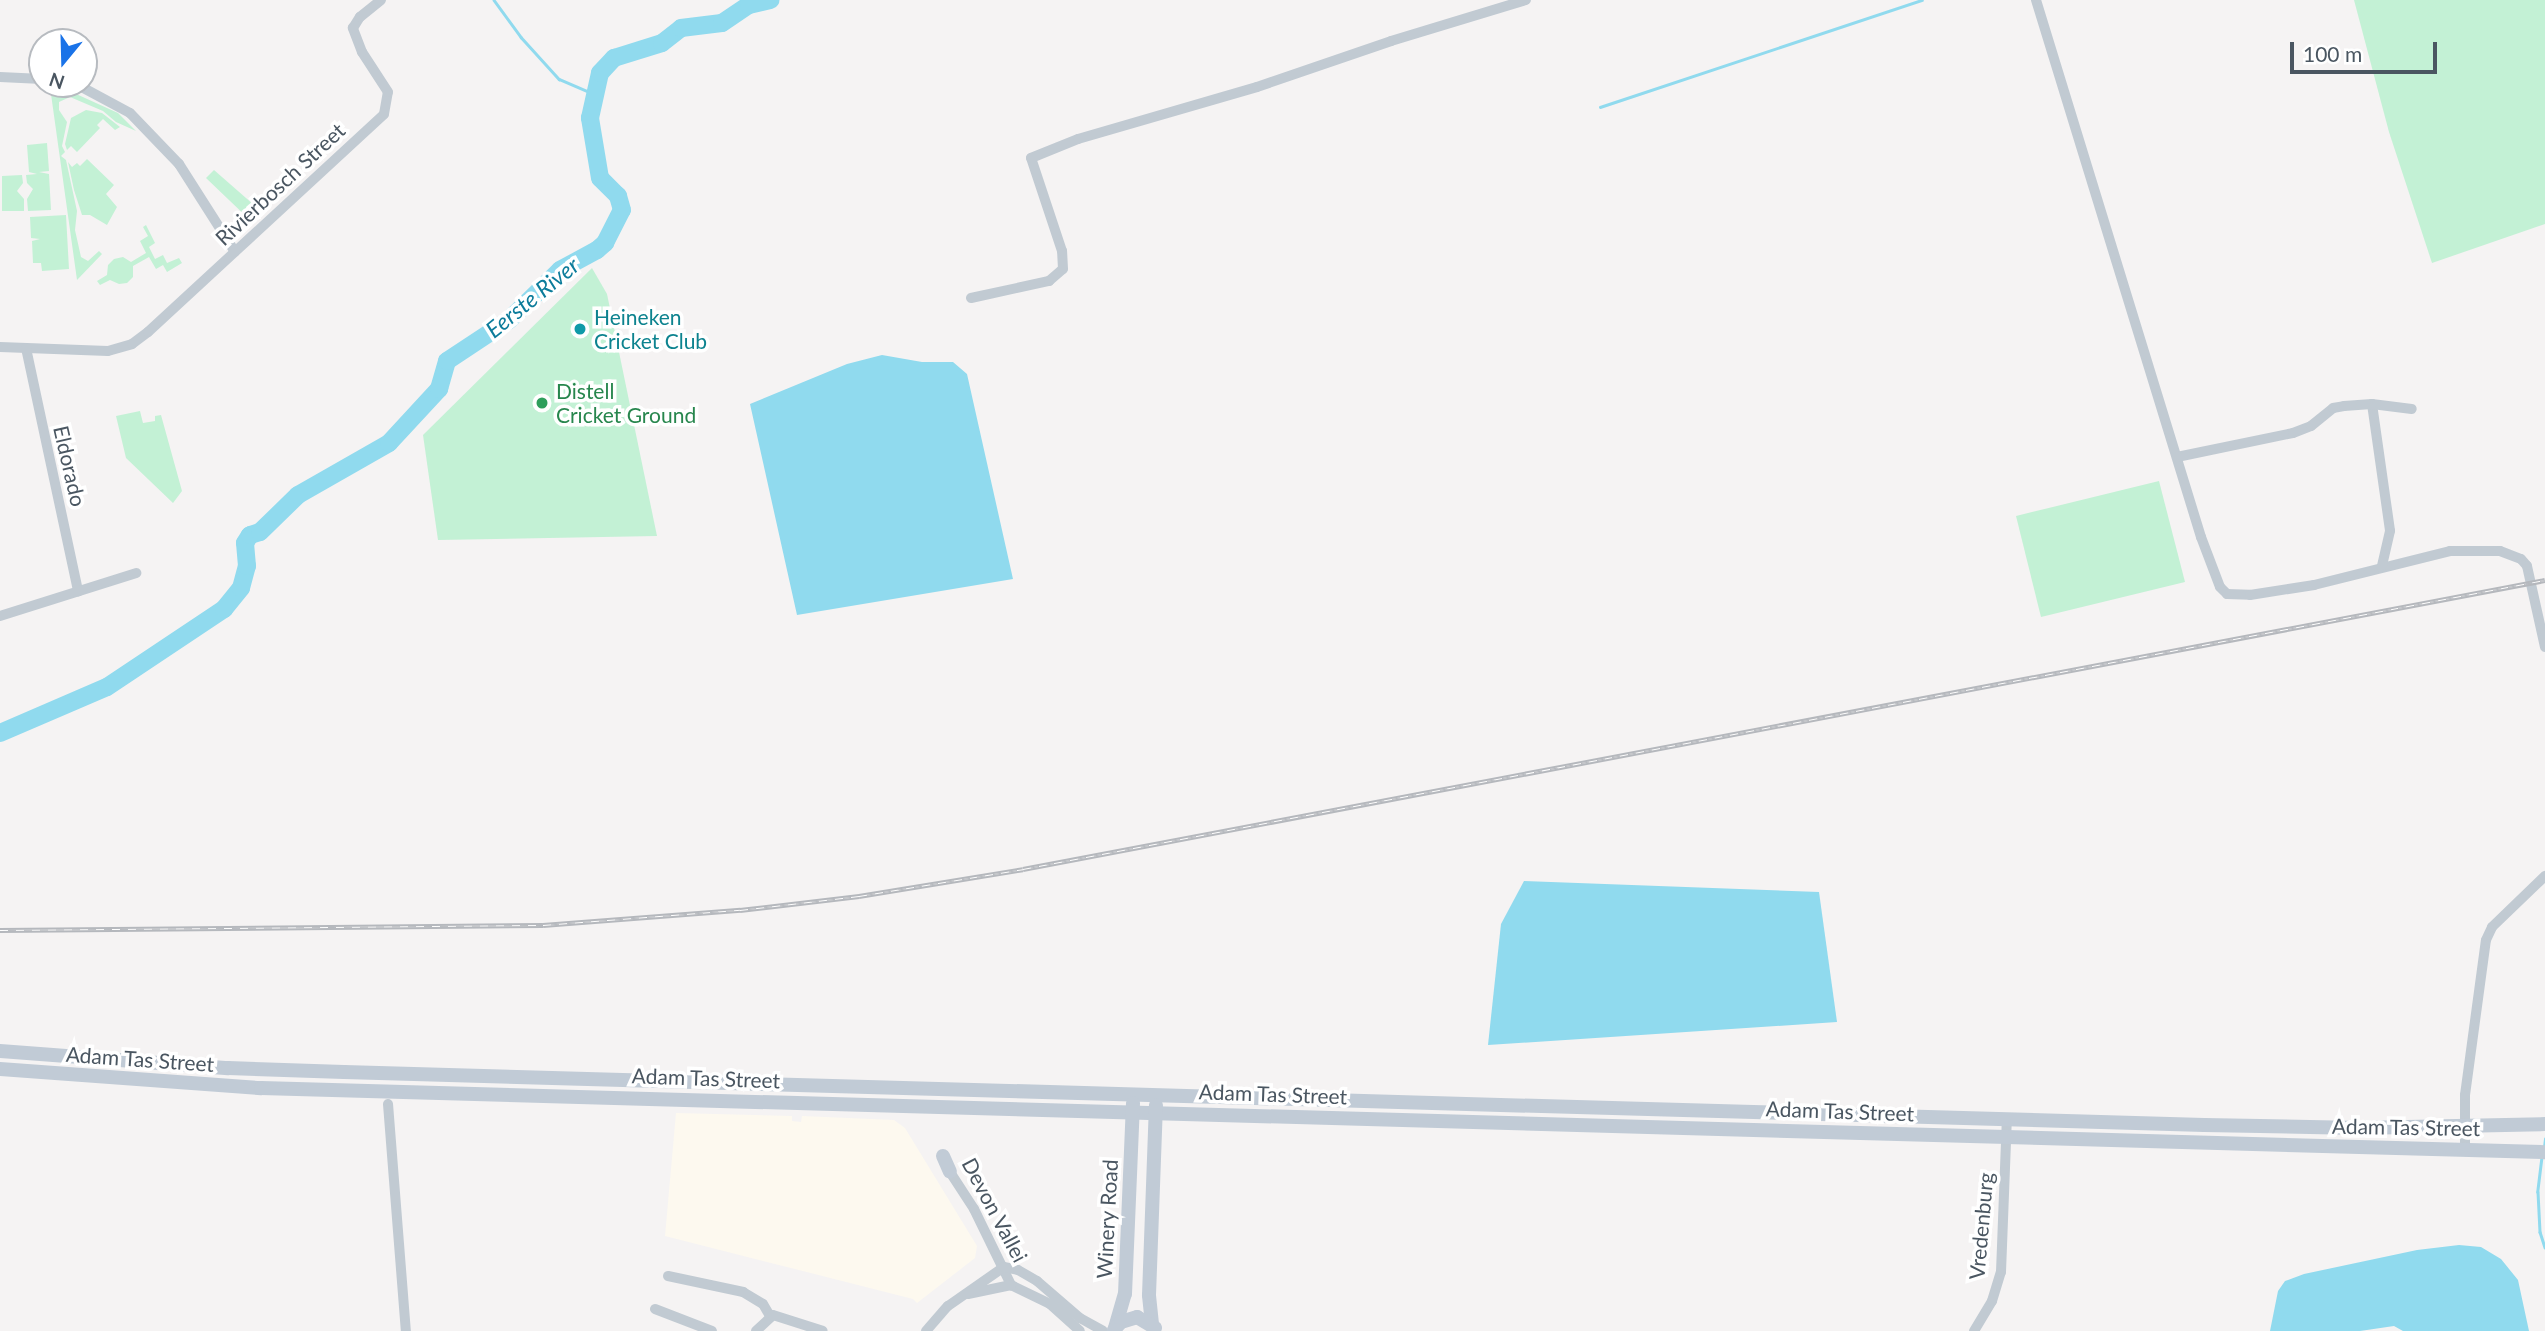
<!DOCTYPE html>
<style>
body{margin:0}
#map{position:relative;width:2545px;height:1331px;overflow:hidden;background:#f5f3f3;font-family:Lato,sans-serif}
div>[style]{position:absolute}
.commercial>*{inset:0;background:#fdf9ef}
.green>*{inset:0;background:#c3f1d5}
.water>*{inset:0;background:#90daee}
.stream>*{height:2.5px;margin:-1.25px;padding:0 1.25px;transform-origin:1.25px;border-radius:1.25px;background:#90daee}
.river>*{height:18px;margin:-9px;padding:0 9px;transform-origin:9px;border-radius:9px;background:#90daee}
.street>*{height:10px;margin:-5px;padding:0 5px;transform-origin:5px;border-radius:5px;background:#c1cad2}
.secondary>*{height:14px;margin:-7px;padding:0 7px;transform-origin:7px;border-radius:7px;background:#c1cbd6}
.rail>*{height:5px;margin-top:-2.5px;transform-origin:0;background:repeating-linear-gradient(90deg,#fff 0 8px,#b5b8bd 0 16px);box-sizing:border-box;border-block:2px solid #b5b8bd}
.dots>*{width:19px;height:19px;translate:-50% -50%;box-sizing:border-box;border:4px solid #fff;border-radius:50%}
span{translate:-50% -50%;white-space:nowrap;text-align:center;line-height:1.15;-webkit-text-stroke:7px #fff;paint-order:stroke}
.street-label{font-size:21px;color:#4a5661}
.culture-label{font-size:21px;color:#0d838f}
.left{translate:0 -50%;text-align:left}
.leisure-label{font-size:21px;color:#27864d}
.water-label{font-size:23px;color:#0c7c9b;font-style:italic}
.north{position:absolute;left:28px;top:28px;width:70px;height:70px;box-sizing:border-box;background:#fff;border:2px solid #b7bbc0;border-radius:50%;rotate:199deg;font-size:19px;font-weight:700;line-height:28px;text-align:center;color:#4a5661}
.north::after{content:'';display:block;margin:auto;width:24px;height:32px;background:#1a73e8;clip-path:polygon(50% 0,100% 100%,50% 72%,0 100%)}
.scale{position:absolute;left:2290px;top:42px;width:147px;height:32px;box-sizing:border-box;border:4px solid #4a5661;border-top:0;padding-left:9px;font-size:21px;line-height:24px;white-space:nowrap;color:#4a5661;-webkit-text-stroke:5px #fff;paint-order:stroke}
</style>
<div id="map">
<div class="commercial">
<i style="clip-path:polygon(676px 1113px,792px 1116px,792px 1121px,801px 1122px,802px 1116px,894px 1120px,905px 1128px,977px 1246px,975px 1258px,917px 1303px,913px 1299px,665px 1236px)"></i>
</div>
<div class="green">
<i style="clip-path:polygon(2354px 0,2545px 0,2545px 224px,2432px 263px,2389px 132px)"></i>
<i style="clip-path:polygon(50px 87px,63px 88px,118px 113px,136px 131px,116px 122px,103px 111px,70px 97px,59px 102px,59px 110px,67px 122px,62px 146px,65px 152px,61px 156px,66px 160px,77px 211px,75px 230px,81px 257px,88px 261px,99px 251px,102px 254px,77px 280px)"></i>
<i style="clip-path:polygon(86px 110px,102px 113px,120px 127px,115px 130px,103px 119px,97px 125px,100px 128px,77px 152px,71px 146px,67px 150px,65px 144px,71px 118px)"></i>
<i style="clip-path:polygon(47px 143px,49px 171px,39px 172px,49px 174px,51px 210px,28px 211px,27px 199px,33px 189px,27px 183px,26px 175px,37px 174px,29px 172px,27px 145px)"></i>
<i style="clip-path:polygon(87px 159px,114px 185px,106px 194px,117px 207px,107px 225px,90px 215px,82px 215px,74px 190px,68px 162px,72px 167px,77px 163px,80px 166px)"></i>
<i style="clip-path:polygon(214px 170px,254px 205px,264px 196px,268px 199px,277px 189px,282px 194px,252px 222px,206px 178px)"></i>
<i style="clip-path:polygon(22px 175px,23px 183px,17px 191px,24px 199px,24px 211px,2px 211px,2px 176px)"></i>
<i style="clip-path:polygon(66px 215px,69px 269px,42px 271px,41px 263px,33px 263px,32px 241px,40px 239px,31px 238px,30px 217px)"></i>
<i style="clip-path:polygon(146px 225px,155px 243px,149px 247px,155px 259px,163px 255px,167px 263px,179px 258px,182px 263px,167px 272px,163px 265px,156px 269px,149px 257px,133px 266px,133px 277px,127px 283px,119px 284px,110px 280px,100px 285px,97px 281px,107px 275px,108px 265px,114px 259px,123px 257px,131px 262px,146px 253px,140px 241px,148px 236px,143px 227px)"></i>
<i style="clip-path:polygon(592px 268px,607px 294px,657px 536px,438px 540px,423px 435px)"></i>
<i style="clip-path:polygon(140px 411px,143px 423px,155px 421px,155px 416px,161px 415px,182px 491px,173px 503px,126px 458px,116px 416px)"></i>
<i style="clip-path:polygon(2159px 481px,2185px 582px,2041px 617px,2016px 516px)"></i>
</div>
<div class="water">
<i style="clip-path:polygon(882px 355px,922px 362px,953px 362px,967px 374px,1013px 579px,797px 615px,750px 404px,847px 364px)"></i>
<i style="clip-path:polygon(1524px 881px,1819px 892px,1837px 1022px,1488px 1045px,1501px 924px)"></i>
<i style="clip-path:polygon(2459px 1245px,2481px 1247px,2501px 1259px,2518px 1280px,2529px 1331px,2403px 1331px,2394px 1326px,2360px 1331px,2270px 1331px,2278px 1291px,2285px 1281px,2304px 1274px,2417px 1250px)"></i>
</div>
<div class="stream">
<i style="left:494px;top:0;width:46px;rotate:53.9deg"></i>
<i style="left:521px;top:37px;width:57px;rotate:47.9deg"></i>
<i style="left:559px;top:79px;width:38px;rotate:23deg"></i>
<i style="left:1600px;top:107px;width:339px;rotate:-18.4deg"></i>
<i style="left:2544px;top:1147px;width:8px;rotate:-83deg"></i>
<i style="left:2542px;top:1157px;width:35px;rotate:97deg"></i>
<i style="left:2538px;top:1192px;width:40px;rotate:87.1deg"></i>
<i style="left:2540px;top:1232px;width:16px;rotate:72deg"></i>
</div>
<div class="river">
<i style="left:0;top:733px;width:116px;rotate:-23.3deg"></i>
<i style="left:107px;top:687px;width:141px;rotate:-33.7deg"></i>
<i style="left:224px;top:609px;width:27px;rotate:-51deg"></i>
<i style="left:241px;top:588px;width:23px;rotate:-75deg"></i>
<i style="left:247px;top:566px;width:23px;rotate:-95deg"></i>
<i style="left:245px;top:543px;width:9px;rotate:-58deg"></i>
<i style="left:250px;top:535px;width:10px;rotate:-17deg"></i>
<i style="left:260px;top:532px;width:53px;rotate:-44.2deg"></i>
<i style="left:298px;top:495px;width:105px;rotate:-29.7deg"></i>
<i style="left:389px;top:443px;width:74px;rotate:-47.2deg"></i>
<i style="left:439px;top:389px;width:29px;rotate:-74deg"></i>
<i style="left:447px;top:361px;width:74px;rotate:-33.5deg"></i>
<i style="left:509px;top:320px;width:71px;rotate:-44.4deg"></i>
<i style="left:560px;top:270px;width:42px;rotate:-28.4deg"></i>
<i style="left:597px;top:250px;width:11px;rotate:-41deg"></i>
<i style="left:605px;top:243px;width:37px;rotate:-63deg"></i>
<i style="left:622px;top:210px;width:15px;rotate:-106deg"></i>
<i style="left:618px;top:196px;width:25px;rotate:-135deg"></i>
<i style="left:600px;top:178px;width:61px;rotate:-99.5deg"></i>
<i style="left:590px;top:118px;width:46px;rotate:-77.5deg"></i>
<i style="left:600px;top:73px;width:21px;rotate:-47deg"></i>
<i style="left:614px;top:58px;width:50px;rotate:-17.4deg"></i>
<i style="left:662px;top:43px;width:24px;rotate:-38deg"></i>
<i style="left:681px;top:28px;width:41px;rotate:-7deg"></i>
<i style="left:722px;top:23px;width:32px;rotate:-34deg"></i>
<i style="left:749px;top:5px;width:22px;rotate:-13deg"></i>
</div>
<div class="street">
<i style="left:2036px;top:0;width:562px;rotate:72.92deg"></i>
<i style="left:2201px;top:537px;width:53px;rotate:69.2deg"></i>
<i style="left:2220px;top:587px;width:10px;rotate:45deg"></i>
<i style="left:2227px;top:594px;width:23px;rotate:2deg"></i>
<i style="left:2250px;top:595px;width:65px;rotate:-8.9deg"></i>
<i style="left:2314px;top:585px;width:140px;rotate:-14deg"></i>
<i style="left:2450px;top:551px;width:50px"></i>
<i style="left:2500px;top:551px;width:22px;rotate:21deg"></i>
<i style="left:2521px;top:559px;width:9px;rotate:49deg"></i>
<i style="left:2527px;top:566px;width:83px;rotate:77.5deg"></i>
<i style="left:0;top:77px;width:42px;rotate:2.7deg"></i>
<i style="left:76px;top:84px;width:61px;rotate:28.2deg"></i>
<i style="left:130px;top:113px;width:71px;rotate:46.1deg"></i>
<i style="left:179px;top:164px;width:104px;rotate:57.5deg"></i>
<i style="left:971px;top:298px;width:80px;rotate:-12.3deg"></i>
<i style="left:1049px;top:281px;width:18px;rotate:-41deg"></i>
<i style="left:1063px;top:269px;width:18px;rotate:-93deg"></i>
<i style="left:1062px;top:251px;width:98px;rotate:-108.4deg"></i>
<i style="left:1031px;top:158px;width:51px;rotate:-22deg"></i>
<i style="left:1078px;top:139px;width:186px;rotate:-16.2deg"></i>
<i style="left:1257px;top:87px;width:142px;rotate:-18.9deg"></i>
<i style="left:1391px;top:41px;width:141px;rotate:-16.9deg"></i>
<i style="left:0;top:347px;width:108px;rotate:2.1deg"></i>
<i style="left:108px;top:351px;width:25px;rotate:-16deg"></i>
<i style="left:132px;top:344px;width:20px;rotate:-37deg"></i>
<i style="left:148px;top:332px;width:321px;rotate:-42.7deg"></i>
<i style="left:384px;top:114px;width:22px;rotate:-80deg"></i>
<i style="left:388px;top:92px;width:48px;rotate:-123deg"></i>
<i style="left:362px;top:52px;width:26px;rotate:-111deg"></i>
<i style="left:353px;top:28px;width:13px;rotate:-58deg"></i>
<i style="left:360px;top:17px;width:27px;rotate:-39deg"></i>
<i style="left:26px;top:348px;width:249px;rotate:77.9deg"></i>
<i style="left:2372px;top:404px;width:128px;rotate:81.9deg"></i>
<i style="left:2390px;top:531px;width:37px;rotate:103deg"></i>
<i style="left:2177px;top:457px;width:118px;rotate:-11.7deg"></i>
<i style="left:2293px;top:433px;width:19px;rotate:-21deg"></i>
<i style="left:2311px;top:426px;width:28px;rotate:-39deg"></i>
<i style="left:2333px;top:408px;width:11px;rotate:-10deg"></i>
<i style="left:2344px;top:406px;width:28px;rotate:-4deg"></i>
<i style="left:2372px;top:404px;width:40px;rotate:7.1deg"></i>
<i style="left:0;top:616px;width:143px;rotate:-17.5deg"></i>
<i style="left:388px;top:1104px;width:228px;rotate:85.5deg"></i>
<i style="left:2465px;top:1149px;width:54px;rotate:-90deg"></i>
<i style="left:2465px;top:1095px;width:156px;rotate:-82.3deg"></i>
<i style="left:2486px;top:940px;width:14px;rotate:-65deg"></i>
<i style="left:2492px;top:927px;width:74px;rotate:-43.9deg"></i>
<i style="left:950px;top:1172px;width:44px;rotate:57deg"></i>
<i style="left:974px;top:1209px;width:85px;rotate:64deg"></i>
<i style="left:668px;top:1276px;width:77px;rotate:12deg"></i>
<i style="left:743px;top:1292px;width:23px;rotate:31deg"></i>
<i style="left:763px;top:1304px;width:14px;rotate:60deg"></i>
<i style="left:1011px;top:1285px;width:43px;rotate:26deg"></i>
<i style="left:1050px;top:1304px;width:40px;rotate:42deg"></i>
<i style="left:968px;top:1294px;width:44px;rotate:-11.8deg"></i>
<i style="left:655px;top:1309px;width:61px;rotate:21.1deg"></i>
<i style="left:756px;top:1331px;width:23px;rotate:-43deg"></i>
<i style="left:773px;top:1315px;width:52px;rotate:17.7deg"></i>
<i style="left:926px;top:1331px;width:33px;rotate:-49deg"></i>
<i style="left:948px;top:1306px;width:68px;rotate:-34.9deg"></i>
<i style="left:1004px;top:1267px;width:14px;rotate:12deg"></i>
<i style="left:1018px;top:1270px;width:22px;rotate:30deg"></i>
<i style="left:1037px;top:1281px;width:57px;rotate:40.7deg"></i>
<i style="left:1080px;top:1318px;width:26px;rotate:29deg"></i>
<i style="left:1974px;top:1331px;width:35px;rotate:-59deg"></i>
<i style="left:1992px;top:1301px;width:30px;rotate:-73deg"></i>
<i style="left:2001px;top:1272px;width:153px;rotate:-87.8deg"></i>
</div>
<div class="secondary">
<i style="left:0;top:1051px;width:229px;rotate:4.3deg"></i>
<i style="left:228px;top:1068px;width:116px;rotate:2deg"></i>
<i style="left:344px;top:1072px;width:1861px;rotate:1.63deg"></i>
<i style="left:2204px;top:1125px;width:154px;rotate:1.1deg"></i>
<i style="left:2358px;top:1128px;width:187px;rotate:-1.2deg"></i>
<i style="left:0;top:1069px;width:262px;rotate:4.2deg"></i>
<i style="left:261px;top:1088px;width:2285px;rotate:1.61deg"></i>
<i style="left:943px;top:1156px;width:17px;rotate:66deg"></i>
<i style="left:1152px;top:1324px;width:29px;rotate:-96deg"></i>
<i style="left:1149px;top:1295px;width:190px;rotate:-87.9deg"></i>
<i style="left:1115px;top:1328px;width:35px;rotate:-74deg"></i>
<i style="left:1125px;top:1294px;width:191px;rotate:-87.6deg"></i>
<i style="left:1114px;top:1330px;width:11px;rotate:-49deg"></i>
<i style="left:1121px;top:1322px;width:17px;rotate:-17deg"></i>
<i style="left:1137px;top:1317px;width:21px;rotate:31deg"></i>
</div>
<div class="rail">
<i style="left:0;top:930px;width:543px;rotate:-0.53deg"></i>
<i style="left:543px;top:925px;width:198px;rotate:-4.4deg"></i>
<i style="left:740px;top:910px;width:120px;rotate:-6.7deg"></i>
<i style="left:859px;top:896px;width:166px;rotate:-9.3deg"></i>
<i style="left:1023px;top:869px;width:1549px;rotate:-10.75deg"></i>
</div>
<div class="dots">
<i style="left:580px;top:329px;background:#0f9aa8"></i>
<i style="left:542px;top:403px;background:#2e9e5b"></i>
</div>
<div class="street-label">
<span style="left:280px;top:184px;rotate:-43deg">Rivierbosch Street</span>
<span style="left:70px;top:466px;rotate:77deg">Eldorado</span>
<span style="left:140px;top:1059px;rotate:4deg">Adam Tas Street</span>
<span style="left:706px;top:1078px;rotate:2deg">Adam Tas Street</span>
<span style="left:1273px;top:1094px;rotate:2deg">Adam Tas Street</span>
<span style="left:1840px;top:1111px;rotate:2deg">Adam Tas Street</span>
<span style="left:2406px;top:1127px;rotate:1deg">Adam Tas Street</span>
<span style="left:995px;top:1210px;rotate:62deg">Devon Vallei</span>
<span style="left:1107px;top:1219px;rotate:-87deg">Winery Road</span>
<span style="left:1981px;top:1226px;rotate:-85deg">Vredenburg</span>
</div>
<div class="culture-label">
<span class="left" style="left:594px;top:329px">Heineken<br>Cricket Club</span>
</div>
<div class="leisure-label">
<span class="left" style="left:556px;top:403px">Distell<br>Cricket Ground</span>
</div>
<div class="water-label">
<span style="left:532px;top:297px;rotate:-39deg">Eerste River</span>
</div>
<div class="north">N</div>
<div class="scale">100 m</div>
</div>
